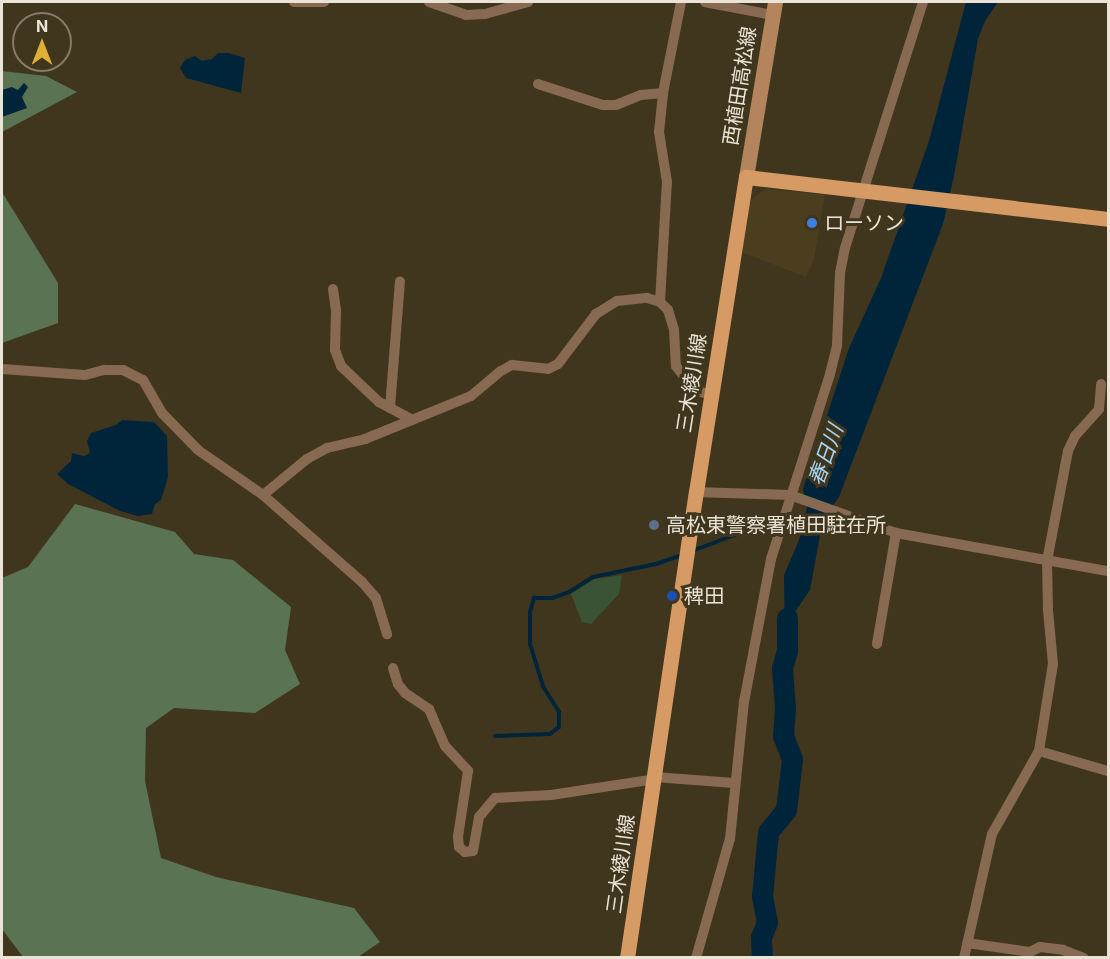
<!DOCTYPE html>
<meta charset="utf-8">
<style>
body{margin:0}
#map{position:relative;width:1110px;height:959px;overflow:hidden;background:#40361e;font-family:Inter,"Noto Sans JP",sans-serif}
div>[style]{position:absolute}
.built>*{inset:0;background:#4a3e1e}
.green>*{inset:0;background:#3a5335}
.forest>*{inset:0;background:#597353}
.water>*{inset:0;background:#00253a}
.stream>*{height:4px;margin:-2px;padding:0 2px;transform-origin:2px;border-radius:2px;background:#00253a}
.river>*{height:21px;margin:-10.5px;padding:0 10.5px;transform-origin:10.5px;border-radius:10.5px;background:#00253a}
.minor>*{height:10px;margin:-5px;padding:0 5px;transform-origin:5px;border-radius:5px;background:#876a51}
.secondary>*{height:15px;margin:-7.5px;padding:0 7.5px;transform-origin:7.5px;border-radius:7.5px;background:#b4855d}
.primary>*{height:15px;margin:-7.5px;padding:0 7.5px;transform-origin:7.5px;border-radius:7.5px;background:#d69a65}
.dots>*{width:16px;height:16px;translate:-50% -50%;box-sizing:border-box;border:3px solid #40361e;border-radius:50%}
span{translate:-50% -50%;white-space:nowrap;text-align:center;line-height:1.15;-webkit-text-stroke:6px #40361e;paint-order:stroke}
.street-label{font-size:20px;color:#eae4d6}
.poi-label{font-size:20px;color:#eae4d6}
.left{translate:0 -50%;text-align:left}
.water-label{font-size:21px;color:#a4d5f7;font-style:italic}
.frame{position:absolute;inset:0;border:3px solid #eae4d6;pointer-events:none}
.north{position:absolute;left:12px;top:12px;width:60px;height:60px;box-sizing:border-box;background:#40361e;border:2px solid #847c68;border-radius:50%;rotate:0deg;font-size:16px;font-weight:700;line-height:24px;text-align:center;color:#eae4d6}
.north::after{content:'';display:block;margin:auto;width:21px;height:27px;background:#e1af34;clip-path:polygon(50% 0,100% 100%,50% 72%,0 100%)}
</style>
<div id="map">
<div class="built">
<i style="clip-path:polygon(765px 189px,825px 195px,814px 259px,806px 277px,741px 252px,749px 202px)"></i>
</div>
<div class="green">
<i style="clip-path:polygon(622px 575px,619px 594px,591px 624px,582px 622px,571px 594px,594px 579px)"></i>
</div>
<div class="forest">
<i style="clip-path:polygon(2px 71px,46px 76px,77px 92px,2px 132px)"></i>
<i style="clip-path:polygon(2px 192px,58px 283px,58px 323px,2px 343px)"></i>
<i style="clip-path:polygon(75px 504px,175px 532px,194px 554px,233px 560px,291px 607px,285px 650px,300px 684px,255px 713px,174px 708px,146px 728px,145px 781px,161px 858px,216px 877px,354px 908px,380px 942px,358px 957px,23px 957px,2px 929px,2px 578px,28px 567px)"></i>
</div>
<div class="water">
<i style="clip-path:polygon(966px 2px,998px 2px,985px 21px,978px 39px,954px 176px,943px 224px,839px 497px,823px 519px,810px 590px,795px 612px,790px 639px,785px 649px,784px 575px,799px 540px,807px 507px,803px 489px,849px 348px,881px 278px,929px 141px)"></i>
<i style="clip-path:polygon(218px 53px,229px 53px,245px 58px,241px 93px,186px 78px,180px 68px,185px 60px,195px 56px,202px 61px,212px 59px)"></i>
<i style="clip-path:polygon(24px 83px,28px 87px,22px 97px,27px 108px,2px 117px,2px 90px,12px 87px,18px 90px)"></i>
<i style="clip-path:polygon(122px 420px,154px 422px,167px 436px,168px 477px,161px 500px,155px 504px,152px 514px,138px 516px,120px 511px,68px 484px,57px 474px,71px 461px,72px 453px,84px 456px,90px 453px,87px 441px,91px 433px,116px 425px)"></i>
</div>
<div class="stream">
<i style="left:692px;top:551px;width:79px;rotate:-20.7deg"></i>
<i style="left:766px;top:523px;width:42px;rotate:-2.7deg"></i>
<i style="left:495px;top:736px;width:55px;rotate:-2.1deg"></i>
<i style="left:550px;top:734px;width:11px;rotate:-38deg"></i>
<i style="left:559px;top:727px;width:15px;rotate:-90deg"></i>
<i style="left:559px;top:712px;width:31px;rotate:-122deg"></i>
<i style="left:543px;top:686px;width:44px;rotate:-107.2deg"></i>
<i style="left:530px;top:644px;width:32px;rotate:-90deg"></i>
<i style="left:530px;top:612px;width:15px;rotate:-74deg"></i>
<i style="left:534px;top:598px;width:18px"></i>
<i style="left:552px;top:598px;width:18px;rotate:-19deg"></i>
<i style="left:569px;top:592px;width:28px;rotate:-32deg"></i>
<i style="left:593px;top:577px;width:64px;rotate:-11.7deg"></i>
<i style="left:656px;top:564px;width:28px;rotate:-19deg"></i>
</div>
<div class="river">
<i style="left:762px;top:958px;width:21px;rotate:-93deg"></i>
<i style="left:761px;top:937px;width:16px;rotate:-68deg"></i>
<i style="left:767px;top:922px;width:26px;rotate:-101deg"></i>
<i style="left:762px;top:896px;width:64px;rotate:-84.6deg"></i>
<i style="left:768px;top:832px;width:28px;rotate:-51deg"></i>
<i style="left:786px;top:810px;width:51px;rotate:-83.3deg"></i>
<i style="left:792px;top:759px;width:25px;rotate:-111deg"></i>
<i style="left:783px;top:736px;width:28px;rotate:-86deg"></i>
<i style="left:785px;top:708px;width:40px;rotate:-94.3deg"></i>
<i style="left:782px;top:668px;width:19px;rotate:-74deg"></i>
<i style="left:787px;top:650px;width:32px;rotate:-90deg"></i>
</div>
<div class="minor">
<i style="left:294px;top:2px;width:30px"></i>
<i style="left:429px;top:2px;width:39px;rotate:19deg"></i>
<i style="left:466px;top:15px;width:19px;rotate:-3deg"></i>
<i style="left:485px;top:14px;width:45px;rotate:-15.6deg"></i>
<i style="left:705px;top:2px;width:68px;rotate:11deg"></i>
<i style="left:538px;top:84px;width:68px;rotate:17.9deg"></i>
<i style="left:603px;top:105px;width:13px"></i>
<i style="left:616px;top:105px;width:27px;rotate:-22deg"></i>
<i style="left:641px;top:95px;width:22px;rotate:-5deg"></i>
<i style="left:333px;top:289px;width:21px;rotate:82deg"></i>
<i style="left:336px;top:310px;width:40px;rotate:91.4deg"></i>
<i style="left:335px;top:350px;width:17px;rotate:69deg"></i>
<i style="left:341px;top:366px;width:52px;rotate:43.5deg"></i>
<i style="left:379px;top:402px;width:38px;rotate:28deg"></i>
<i style="left:660px;top:302px;width:120px;rotate:-86.7deg"></i>
<i style="left:667px;top:182px;width:51px;rotate:-99.1deg"></i>
<i style="left:659px;top:132px;width:39px;rotate:-84deg"></i>
<i style="left:663px;top:93px;width:93px;rotate:-78.8deg"></i>
<i style="left:2px;top:369px;width:83px;rotate:4.1deg"></i>
<i style="left:85px;top:375px;width:20px;rotate:-15deg"></i>
<i style="left:104px;top:370px;width:19px"></i>
<i style="left:123px;top:370px;width:22px;rotate:27deg"></i>
<i style="left:143px;top:380px;width:39px;rotate:60deg"></i>
<i style="left:163px;top:414px;width:50px;rotate:45.8deg"></i>
<i style="left:198px;top:450px;width:79px;rotate:34.7deg"></i>
<i style="left:263px;top:495px;width:132px;rotate:41.3deg"></i>
<i style="left:362px;top:582px;width:21px;rotate:49deg"></i>
<i style="left:376px;top:598px;width:38px;rotate:73deg"></i>
<i style="left:390px;top:408px;width:127px;rotate:-85.5deg"></i>
<i style="left:696px;top:492px;width:94px;rotate:1.8deg"></i>
<i style="left:790px;top:495px;width:113px;rotate:19.7deg"></i>
<i style="left:896px;top:533px;width:215px;rotate:10.2deg"></i>
<i style="left:263px;top:495px;width:57px;rotate:-39.3deg"></i>
<i style="left:307px;top:459px;width:23px;rotate:-29deg"></i>
<i style="left:327px;top:448px;width:39px;rotate:-13deg"></i>
<i style="left:365px;top:439px;width:114px;rotate:-22.1deg"></i>
<i style="left:471px;top:396px;width:39px;rotate:-40deg"></i>
<i style="left:501px;top:371px;width:13px;rotate:-29deg"></i>
<i style="left:512px;top:365px;width:36px;rotate:6deg"></i>
<i style="left:548px;top:369px;width:11px;rotate:-27deg"></i>
<i style="left:558px;top:364px;width:63px;rotate:-52.8deg"></i>
<i style="left:596px;top:314px;width:25px;rotate:-32deg"></i>
<i style="left:617px;top:301px;width:30px;rotate:-6deg"></i>
<i style="left:647px;top:298px;width:14px;rotate:17deg"></i>
<i style="left:660px;top:302px;width:11px;rotate:45deg"></i>
<i style="left:668px;top:310px;width:21px;rotate:73deg"></i>
<i style="left:674px;top:330px;width:36px;rotate:87deg"></i>
<i style="left:676px;top:366px;width:30px;rotate:53deg"></i>
<i style="left:694px;top:390px;width:18px;rotate:16deg"></i>
<i style="left:877px;top:644px;width:113px;rotate:-80.3deg"></i>
<i style="left:393px;top:668px;width:17px;rotate:73deg"></i>
<i style="left:398px;top:684px;width:11px;rotate:52deg"></i>
<i style="left:405px;top:693px;width:29px;rotate:34deg"></i>
<i style="left:429px;top:709px;width:40px;rotate:66.6deg"></i>
<i style="left:445px;top:746px;width:34px;rotate:47deg"></i>
<i style="left:468px;top:771px;width:66px;rotate:98.7deg"></i>
<i style="left:458px;top:836px;width:11px;rotate:85deg"></i>
<i style="left:459px;top:847px;width:8px;rotate:40deg"></i>
<i style="left:465px;top:852px;width:8px;rotate:-7deg"></i>
<i style="left:473px;top:851px;width:35px;rotate:-80deg"></i>
<i style="left:479px;top:817px;width:25px;rotate:-50deg"></i>
<i style="left:495px;top:798px;width:56px;rotate:-3.1deg"></i>
<i style="left:551px;top:795px;width:105px;rotate:-8.7deg"></i>
<i style="left:1039px;top:751px;width:72px;rotate:16.2deg"></i>
<i style="left:655px;top:777px;width:79px;rotate:4.3deg"></i>
<i style="left:967px;top:943px;width:64px;rotate:8.1deg"></i>
<i style="left:1030px;top:952px;width:11px;rotate:-27deg"></i>
<i style="left:1040px;top:947px;width:23px;rotate:7deg"></i>
<i style="left:1063px;top:950px;width:22px;rotate:21deg"></i>
<i style="left:696px;top:958px;width:124px;rotate:-74.1deg"></i>
<i style="left:730px;top:839px;width:138px;rotate:-84.2deg"></i>
<i style="left:744px;top:702px;width:146px;rotate:-79.3deg"></i>
<i style="left:771px;top:559px;width:194px;rotate:-72.3deg"></i>
<i style="left:830px;top:374px;width:30px;rotate:-76deg"></i>
<i style="left:837px;top:345px;width:72px;rotate:-87.6deg"></i>
<i style="left:840px;top:273px;width:25px;rotate:-79deg"></i>
<i style="left:845px;top:248px;width:258px;rotate:-72.4deg"></i>
<i style="left:964px;top:958px;width:127px;rotate:-77.3deg"></i>
<i style="left:992px;top:834px;width:95px;rotate:-60.5deg"></i>
<i style="left:1039px;top:751px;width:88px;rotate:-80.9deg"></i>
<i style="left:1053px;top:664px;width:54px;rotate:-95.3deg"></i>
<i style="left:1048px;top:610px;width:49px;rotate:-91.2deg"></i>
<i style="left:1047px;top:561px;width:112px;rotate:-79.2deg"></i>
<i style="left:1068px;top:451px;width:17px;rotate:-65deg"></i>
<i style="left:1075px;top:436px;width:36px;rotate:-48deg"></i>
<i style="left:1099px;top:409px;width:25px;rotate:-85deg"></i>
</div>
<div class="secondary">
<i style="left:746px;top:177px;width:177px;rotate:-80.6deg"></i>
</div>
<div class="primary">
<i style="left:627px;top:958px;width:471px;rotate:-81.6deg"></i>
<i style="left:696px;top:492px;width:319px;rotate:-81deg"></i>
<i style="left:746px;top:177px;width:364px;rotate:6.6deg"></i>
</div>
<div class="dots">
<i style="left:812px;top:223px;background:#3f7fe0"></i>
<i style="left:654px;top:525px;background:#5c6f8a"></i>
<i style="left:672px;top:596px;background:#1a4fb4"></i>
</div>
<div class="street-label">
<span style="left:740px;top:86px;rotate:-81deg">西植田高松線</span>
<span style="left:692px;top:383px;rotate:-81deg">三木綾川線</span>
<span style="left:621px;top:864px;rotate:-82deg">三木綾川線</span>
</div>
<div class="poi-label">
<span class="left" style="left:824px;top:223px">ローソン</span>
<span class="left" style="left:666px;top:525px">高松東警察署植田駐在所</span>
<span class="left" style="left:684px;top:596px">稗田</span>
</div>
<div class="water-label">
<span style="left:826px;top:455px;rotate:-70deg">春日川</span>
</div>
<div class="frame"></div>
<div class="north">N</div>
</div>
